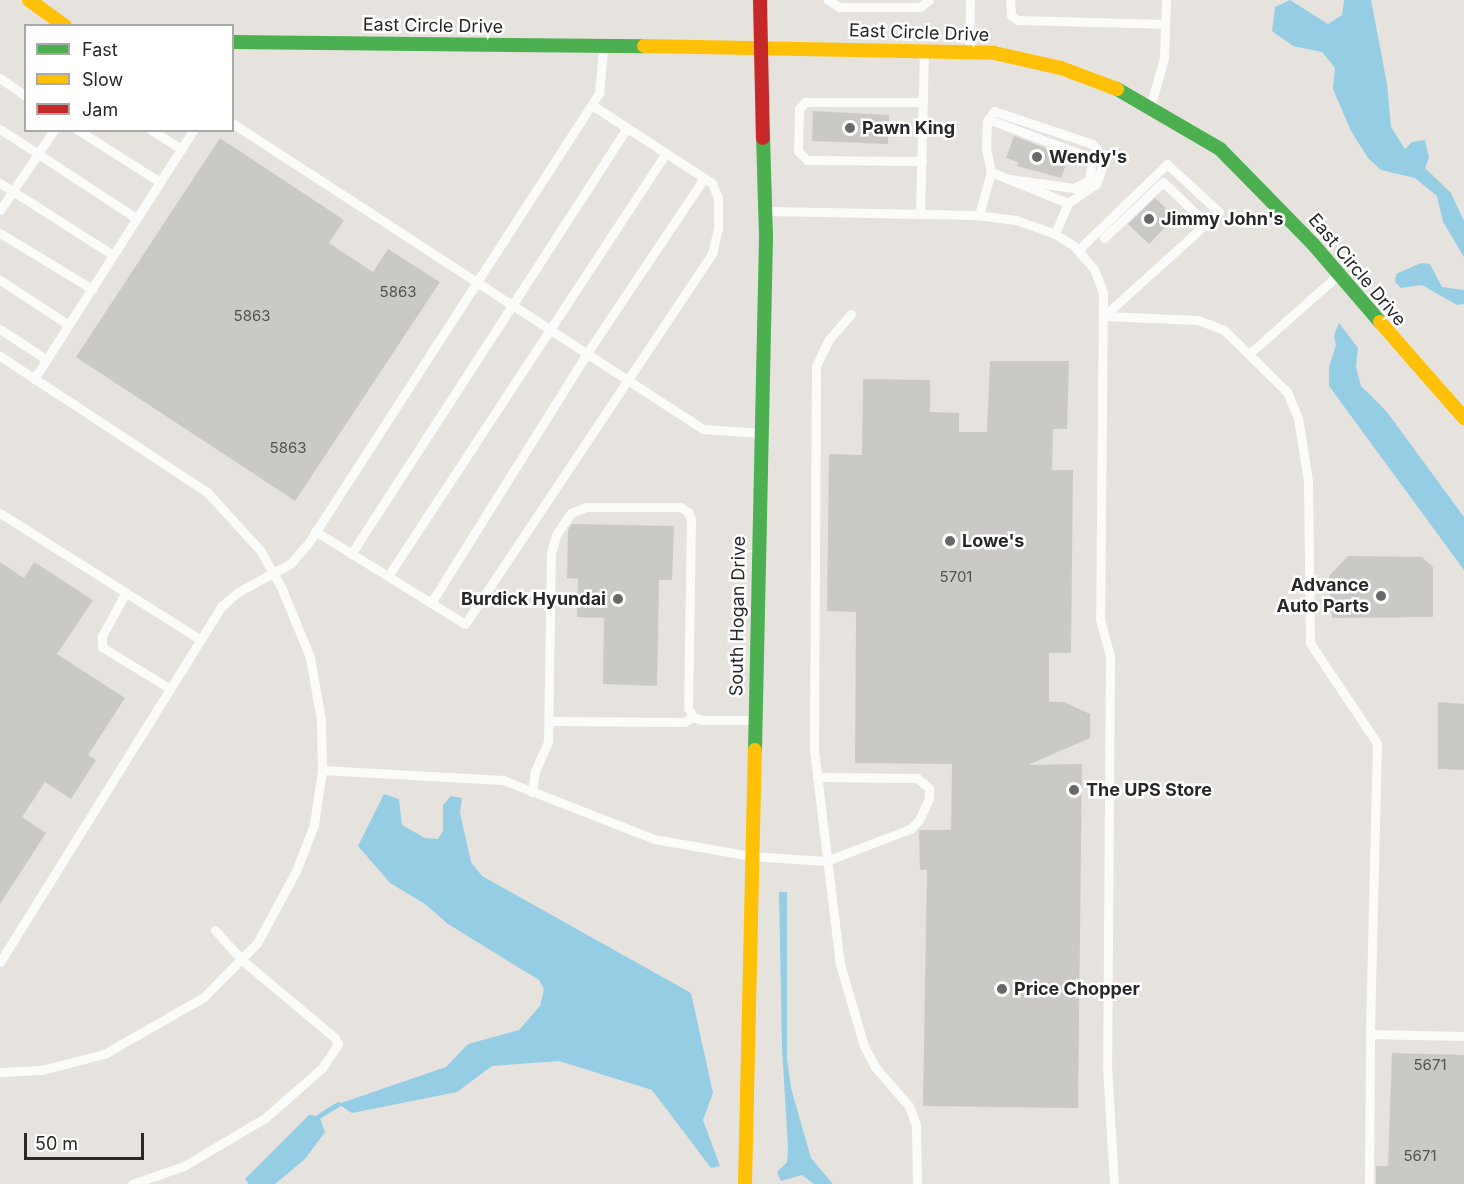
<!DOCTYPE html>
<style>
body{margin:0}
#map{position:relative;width:1464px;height:1184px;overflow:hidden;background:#e6e3de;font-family:Inter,sans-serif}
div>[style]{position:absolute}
.water>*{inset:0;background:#95cee4}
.stream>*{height:4.5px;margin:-2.25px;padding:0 2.25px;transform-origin:2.25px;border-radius:2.25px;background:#95cee4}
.building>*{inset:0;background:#cbc9c5}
.lane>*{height:9px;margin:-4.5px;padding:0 4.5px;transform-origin:4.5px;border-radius:4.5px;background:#fbfbfa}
.fast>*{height:14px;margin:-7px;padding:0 7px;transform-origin:7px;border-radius:7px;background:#4caf50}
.slow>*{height:14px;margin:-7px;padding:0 7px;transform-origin:7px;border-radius:7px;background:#ffc107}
.jam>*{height:14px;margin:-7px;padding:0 7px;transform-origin:7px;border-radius:7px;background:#c62828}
.dots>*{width:16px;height:16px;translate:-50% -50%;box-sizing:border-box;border:3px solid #fff;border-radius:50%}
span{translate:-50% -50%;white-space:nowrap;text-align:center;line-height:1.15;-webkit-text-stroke:5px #fff;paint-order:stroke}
.number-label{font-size:15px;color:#525251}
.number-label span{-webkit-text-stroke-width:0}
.street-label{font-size:18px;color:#282828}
.poi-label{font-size:18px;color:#282828;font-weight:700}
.left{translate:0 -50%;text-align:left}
.right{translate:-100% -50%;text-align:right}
.legend{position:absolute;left:24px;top:24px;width:210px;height:108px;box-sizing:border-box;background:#fff;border:2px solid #a9a9a9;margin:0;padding:8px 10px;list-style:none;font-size:18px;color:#282828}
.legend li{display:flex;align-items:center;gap:12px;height:30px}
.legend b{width:30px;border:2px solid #a9a9a9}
.scale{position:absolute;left:24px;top:1133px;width:120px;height:27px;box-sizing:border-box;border:3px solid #282828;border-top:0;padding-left:8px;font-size:18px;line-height:21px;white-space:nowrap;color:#282828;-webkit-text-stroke:4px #fff;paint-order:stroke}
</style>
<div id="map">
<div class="water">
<i style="clip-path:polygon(1290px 0,1328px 24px,1342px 15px,1344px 0,1371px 0,1387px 84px,1391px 127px,1405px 149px,1412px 142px,1425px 140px,1429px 158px,1425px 168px,1451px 193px,1464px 221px,1464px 257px,1443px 222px,1437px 196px,1415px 178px,1381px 170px,1368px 158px,1351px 131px,1333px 89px,1335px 68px,1322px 52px,1293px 46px,1272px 31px,1275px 7px)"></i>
<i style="clip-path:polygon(1421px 263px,1430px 264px,1442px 287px,1464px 290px,1464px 304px,1457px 305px,1422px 285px,1401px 288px,1395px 282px,1396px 274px)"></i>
<i style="clip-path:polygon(1339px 323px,1358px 348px,1356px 367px,1361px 386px,1387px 412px,1464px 517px,1464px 570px,1329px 386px,1329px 367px,1336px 345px,1334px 335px)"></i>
<i style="clip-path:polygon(384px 794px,399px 799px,402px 825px,425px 838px,438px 839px,443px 831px,443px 805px,451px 796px,462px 798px,460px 813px,471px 862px,482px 876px,691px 993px,713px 1093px,703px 1120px,720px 1166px,711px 1168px,652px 1090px,559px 1061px,492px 1066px,457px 1092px,352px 1113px,338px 1104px,446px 1067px,468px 1044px,519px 1030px,540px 1006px,544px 989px,539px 980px,448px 924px,425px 904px,390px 883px,358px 846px)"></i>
<i style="clip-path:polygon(779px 892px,787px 892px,787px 1058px,791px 1088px,811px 1158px,833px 1184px,814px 1184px,802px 1175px,781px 1181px,777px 1172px,787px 1162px,788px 1147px,782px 1048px)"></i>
<i style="clip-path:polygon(309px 1115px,319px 1116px,325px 1132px,305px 1159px,275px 1184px,249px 1184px,245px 1179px)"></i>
</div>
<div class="stream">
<i style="left:319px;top:1116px;width:22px;rotate:-32deg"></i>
</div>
<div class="building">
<i style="clip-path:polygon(813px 111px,889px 115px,888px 144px,812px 141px)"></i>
<i style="clip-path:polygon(1014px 136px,1069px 157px,1061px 178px,1017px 166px,1018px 162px,1006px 158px)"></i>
<i style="clip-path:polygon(220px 138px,344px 220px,329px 243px,373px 272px,388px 249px,440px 282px,295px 501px,76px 357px)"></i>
<i style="clip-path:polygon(1155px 198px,1175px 217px,1149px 244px,1128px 224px)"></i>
<i style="clip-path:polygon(990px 361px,1069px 361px,1067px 429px,1053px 429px,1052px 470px,1073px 470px,1071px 653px,1049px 653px,1049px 702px,1064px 702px,1090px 714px,1090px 738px,1028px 765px,1082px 764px,1078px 1108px,923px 1106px,927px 870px,920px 870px,919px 830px,951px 830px,952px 764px,855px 763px,856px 612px,827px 611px,829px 454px,862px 455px,863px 379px,930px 380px,930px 412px,959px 413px,959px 432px,987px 432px)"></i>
<i style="clip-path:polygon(572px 524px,674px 526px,672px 580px,659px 580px,657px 686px,603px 684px,604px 618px,577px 617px,578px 579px,567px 578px,568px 530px)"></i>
<i style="clip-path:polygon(1348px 556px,1422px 557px,1433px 567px,1433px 617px,1332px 618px,1329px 576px)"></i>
<i style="clip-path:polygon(0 562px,24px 578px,34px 562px,93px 600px,57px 654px,125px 698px,88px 755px,96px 760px,71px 799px,45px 782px,22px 817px,46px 833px,0 904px)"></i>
<i style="clip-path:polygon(1438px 702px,1464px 704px,1464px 770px,1438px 769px)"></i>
<i style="clip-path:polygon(1392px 1053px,1464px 1055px,1464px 1184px,1376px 1184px,1376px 1166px,1388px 1166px)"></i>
</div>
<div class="lane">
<i style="left:828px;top:0;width:13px;rotate:32deg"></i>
<i style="left:839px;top:7px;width:81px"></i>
<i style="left:920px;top:7px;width:11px;rotate:-38deg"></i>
<i style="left:1010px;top:0;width:15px;rotate:86deg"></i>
<i style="left:1011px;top:15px;width:8px;rotate:40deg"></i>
<i style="left:1017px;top:20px;width:148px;rotate:1.5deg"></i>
<i style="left:969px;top:50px;width:50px;rotate:-88.9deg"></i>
<i style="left:0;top:78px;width:32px;rotate:35deg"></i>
<i style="left:1151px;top:104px;width:48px;rotate:-74.2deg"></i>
<i style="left:1164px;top:58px;width:58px;rotate:-88deg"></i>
<i style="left:988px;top:119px;width:98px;rotate:20.8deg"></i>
<i style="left:1080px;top:154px;width:15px;rotate:37deg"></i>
<i style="left:1092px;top:163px;width:17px;rotate:100deg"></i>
<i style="left:1089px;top:180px;width:17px;rotate:152deg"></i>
<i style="left:1074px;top:188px;width:66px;rotate:-172.1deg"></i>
<i style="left:232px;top:123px;width:562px;rotate:33.01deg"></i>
<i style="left:703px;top:429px;width:57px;rotate:4deg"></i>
<i style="left:0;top:129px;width:163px;rotate:33.2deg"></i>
<i style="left:78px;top:130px;width:97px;rotate:32.4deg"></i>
<i style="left:151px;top:130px;width:36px;rotate:32deg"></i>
<i style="left:922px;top:161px;width:115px;rotate:-179.5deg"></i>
<i style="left:807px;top:160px;width:13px;rotate:-135deg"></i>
<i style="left:798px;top:151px;width:42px;rotate:-88.6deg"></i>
<i style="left:799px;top:109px;width:9px;rotate:-49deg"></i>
<i style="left:805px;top:102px;width:118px"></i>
<i style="left:991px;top:172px;width:83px;rotate:21.9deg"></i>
<i style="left:0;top:183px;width:134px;rotate:32.5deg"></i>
<i style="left:0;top:210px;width:97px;rotate:-56deg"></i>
<i style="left:768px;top:211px;width:208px;rotate:1.1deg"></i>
<i style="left:976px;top:215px;width:40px;rotate:7.1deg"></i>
<i style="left:1016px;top:220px;width:41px;rotate:19.7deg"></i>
<i style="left:1055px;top:234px;width:22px;rotate:32deg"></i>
<i style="left:1074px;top:246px;width:30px;rotate:49deg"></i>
<i style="left:1094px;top:269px;width:25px;rotate:69deg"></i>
<i style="left:1103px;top:292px;width:327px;rotate:90.5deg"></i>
<i style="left:1100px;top:619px;width:38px;rotate:75deg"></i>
<i style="left:1110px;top:656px;width:410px;rotate:90.4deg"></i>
<i style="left:1107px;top:1066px;width:118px;rotate:86.6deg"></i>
<i style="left:920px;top:213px;width:160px;rotate:-88.6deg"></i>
<i style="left:979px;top:215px;width:45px;rotate:-74.4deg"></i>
<i style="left:991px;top:172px;width:24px;rotate:-102deg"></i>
<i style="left:986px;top:149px;width:28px;rotate:-88deg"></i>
<i style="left:987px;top:121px;width:12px;rotate:-55deg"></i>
<i style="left:994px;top:111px;width:103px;rotate:18.6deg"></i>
<i style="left:1092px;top:144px;width:8px;rotate:45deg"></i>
<i style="left:1098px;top:150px;width:17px;rotate:77deg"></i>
<i style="left:1102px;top:167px;width:18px;rotate:109deg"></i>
<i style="left:1096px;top:184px;width:34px;rotate:146deg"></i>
<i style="left:1068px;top:203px;width:34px;rotate:113deg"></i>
<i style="left:0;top:233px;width:108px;rotate:31.3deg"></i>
<i style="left:1104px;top:238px;width:81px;rotate:-43.5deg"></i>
<i style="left:1163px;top:182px;width:61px;rotate:43.7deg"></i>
<i style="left:1078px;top:250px;width:124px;rotate:-44deg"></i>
<i style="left:1167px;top:164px;width:71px;rotate:42.7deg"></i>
<i style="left:1219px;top:212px;width:155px;rotate:137.9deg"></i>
<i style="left:0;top:280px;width:82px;rotate:33.1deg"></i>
<i style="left:851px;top:314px;width:33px;rotate:131deg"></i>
<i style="left:829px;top:339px;width:30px;rotate:116deg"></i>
<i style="left:816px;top:366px;width:384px;rotate:90.3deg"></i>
<i style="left:814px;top:750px;width:216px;rotate:83.1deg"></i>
<i style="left:840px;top:964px;width:85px;rotate:73.7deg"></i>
<i style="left:864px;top:1046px;width:24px;rotate:62deg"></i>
<i style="left:875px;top:1067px;width:52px;rotate:48.9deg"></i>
<i style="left:909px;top:1106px;width:20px;rotate:70deg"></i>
<i style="left:916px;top:1125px;width:59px;rotate:89deg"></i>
<i style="left:1104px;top:316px;width:94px;rotate:2.4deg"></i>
<i style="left:1198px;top:320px;width:28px;rotate:21deg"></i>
<i style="left:1224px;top:330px;width:88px;rotate:44.5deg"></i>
<i style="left:1287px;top:392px;width:28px;rotate:67deg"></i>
<i style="left:1298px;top:418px;width:64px;rotate:81deg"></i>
<i style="left:1308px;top:481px;width:162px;rotate:89.3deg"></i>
<i style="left:1310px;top:643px;width:120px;rotate:56.2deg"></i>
<i style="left:1377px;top:743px;width:291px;rotate:91.4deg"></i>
<i style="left:1370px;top:1034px;width:94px;rotate:1.2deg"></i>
<i style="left:0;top:329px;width:56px;rotate:33.4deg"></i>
<i style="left:1249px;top:354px;width:118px;rotate:-41.6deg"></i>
<i style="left:0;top:356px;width:248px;rotate:33.3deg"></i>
<i style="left:207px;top:492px;width:79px;rotate:47.6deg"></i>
<i style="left:260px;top:550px;width:43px;rotate:60.4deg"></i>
<i style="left:281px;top:587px;width:76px;rotate:67.5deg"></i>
<i style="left:310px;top:657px;width:64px;rotate:80.1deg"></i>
<i style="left:321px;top:720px;width:50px;rotate:88.9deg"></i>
<i style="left:322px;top:770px;width:56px;rotate:98.3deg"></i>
<i style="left:314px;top:825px;width:49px;rotate:111.4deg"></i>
<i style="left:296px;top:871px;width:82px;rotate:118.4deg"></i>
<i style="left:257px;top:943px;width:76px;rotate:134.5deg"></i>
<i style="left:204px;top:997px;width:115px;rotate:150.3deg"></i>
<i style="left:104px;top:1054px;width:65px;rotate:165.7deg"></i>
<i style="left:41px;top:1070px;width:41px;rotate:177.2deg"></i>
<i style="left:34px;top:379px;width:295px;rotate:-57.4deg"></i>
<i style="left:0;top:513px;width:234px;rotate:32.3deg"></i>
<i style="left:315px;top:531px;width:176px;rotate:31.8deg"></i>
<i style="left:465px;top:624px;width:445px;rotate:-56.3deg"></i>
<i style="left:712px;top:254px;width:26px;rotate:-77deg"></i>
<i style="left:718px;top:229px;width:31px;rotate:-90deg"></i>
<i style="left:718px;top:198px;width:16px;rotate:-112deg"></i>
<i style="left:712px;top:183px;width:143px;rotate:-147deg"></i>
<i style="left:351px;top:554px;width:508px;rotate:-57.06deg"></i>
<i style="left:388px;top:576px;width:506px;rotate:-56.69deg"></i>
<i style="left:126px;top:592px;width:50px;rotate:118.6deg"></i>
<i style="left:102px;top:636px;width:11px;rotate:90deg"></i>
<i style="left:102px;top:647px;width:79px;rotate:31.5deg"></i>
<i style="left:431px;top:603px;width:295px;rotate:-58deg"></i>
<i style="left:587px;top:353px;width:211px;rotate:-56.2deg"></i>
<i style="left:549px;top:721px;width:135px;rotate:0.4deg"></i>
<i style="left:684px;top:722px;width:10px;rotate:-29deg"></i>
<i style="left:322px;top:770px;width:181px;rotate:3.2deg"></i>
<i style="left:503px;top:780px;width:162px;rotate:21.3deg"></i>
<i style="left:654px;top:839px;width:98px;rotate:9.9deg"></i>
<i style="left:751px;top:856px;width:75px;rotate:3.8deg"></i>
<i style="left:826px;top:861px;width:90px;rotate:-20.9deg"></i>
<i style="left:910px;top:829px;width:13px;rotate:-45deg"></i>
<i style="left:919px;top:820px;width:23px;rotate:-65deg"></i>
<i style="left:929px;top:799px;width:11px;rotate:-90deg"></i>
<i style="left:929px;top:788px;width:16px;rotate:-140deg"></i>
<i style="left:917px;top:778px;width:100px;rotate:-179.4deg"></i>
<i style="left:532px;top:792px;width:21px;rotate:-82deg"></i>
<i style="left:535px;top:771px;width:32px;rotate:-66deg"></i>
<i style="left:548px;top:742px;width:189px;rotate:-89.1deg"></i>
<i style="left:551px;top:553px;width:19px;rotate:-74deg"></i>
<i style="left:556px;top:535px;width:27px;rotate:-56deg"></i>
<i style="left:571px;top:513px;width:16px;rotate:-22deg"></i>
<i style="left:586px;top:507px;width:94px"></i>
<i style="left:680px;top:507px;width:9px;rotate:32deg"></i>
<i style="left:688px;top:512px;width:8px;rotate:67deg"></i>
<i style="left:691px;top:519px;width:189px;rotate:90.9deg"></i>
<i style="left:688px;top:708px;width:10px;rotate:61deg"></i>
<i style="left:693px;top:717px;width:9px;rotate:18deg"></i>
<i style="left:702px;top:720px;width:49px"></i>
<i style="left:0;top:962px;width:420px;rotate:-58.1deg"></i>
<i style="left:222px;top:606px;width:21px;rotate:-41deg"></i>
<i style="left:238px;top:592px;width:59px;rotate:-28.3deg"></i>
<i style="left:290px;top:564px;width:29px;rotate:-49deg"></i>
<i style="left:309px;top:542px;width:535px;rotate:-57.14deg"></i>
<i style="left:599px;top:93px;width:44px;rotate:-84.8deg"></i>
<i style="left:132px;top:1184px;width:55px;rotate:-19.1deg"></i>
<i style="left:184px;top:1166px;width:94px;rotate:-30.7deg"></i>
<i style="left:265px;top:1118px;width:76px;rotate:-41.3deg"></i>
<i style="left:322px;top:1068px;width:29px;rotate:-56deg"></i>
<i style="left:338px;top:1044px;width:7px;rotate:-117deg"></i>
<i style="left:335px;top:1038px;width:123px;rotate:-140deg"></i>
<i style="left:241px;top:959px;width:39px;rotate:-132deg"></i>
<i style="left:1369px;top:1184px;width:150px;rotate:-89.6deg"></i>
</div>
<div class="fast">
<i style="left:232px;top:42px;width:412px;rotate:0.6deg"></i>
<i style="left:1117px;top:89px;width:119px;rotate:30.2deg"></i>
<i style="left:1220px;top:149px;width:133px;rotate:45.6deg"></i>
<i style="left:1313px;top:244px;width:103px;rotate:49.3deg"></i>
<i style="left:755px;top:750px;width:513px;rotate:-88.77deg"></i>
<i style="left:766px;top:237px;width:99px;rotate:-91.7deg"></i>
</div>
<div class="slow">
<i style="left:29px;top:0;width:44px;rotate:35.8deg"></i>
<i style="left:644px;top:46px;width:350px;rotate:1.1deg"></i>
<i style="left:994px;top:53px;width:69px;rotate:12.6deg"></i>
<i style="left:1061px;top:68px;width:60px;rotate:20.6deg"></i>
<i style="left:1380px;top:322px;width:128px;rotate:48.8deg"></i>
<i style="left:745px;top:1184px;width:434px;rotate:-88.7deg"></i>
</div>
<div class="jam">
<i style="left:760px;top:0;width:138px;rotate:88.8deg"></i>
</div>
<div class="dots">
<i style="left:850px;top:128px;background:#6a6968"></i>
<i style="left:1037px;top:157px;background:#6a6968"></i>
<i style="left:1149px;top:219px;background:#6a6968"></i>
<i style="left:950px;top:541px;background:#6a6968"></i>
<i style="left:1381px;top:596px;background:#6a6968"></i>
<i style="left:618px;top:599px;background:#6a6968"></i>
<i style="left:1074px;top:790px;background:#6a6968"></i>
<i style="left:1002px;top:989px;background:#6a6968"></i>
</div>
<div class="number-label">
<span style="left:398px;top:292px">5863</span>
<span style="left:252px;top:316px">5863</span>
<span style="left:288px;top:448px">5863</span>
<span style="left:956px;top:577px">5701</span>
<span style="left:1430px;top:1065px">5671</span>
<span style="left:1420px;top:1156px">5671</span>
</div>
<div class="street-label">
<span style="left:433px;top:26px;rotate:1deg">East Circle Drive</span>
<span style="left:919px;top:33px;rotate:2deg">East Circle Drive</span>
<span style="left:1357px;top:270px;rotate:50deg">East Circle Drive</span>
<span style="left:738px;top:616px;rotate:-89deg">South Hogan Drive</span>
</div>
<div class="poi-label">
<span class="left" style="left:862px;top:128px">Pawn King</span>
<span class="left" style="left:1049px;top:157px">Wendy's</span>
<span class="left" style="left:1161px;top:219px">Jimmy John's</span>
<span class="left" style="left:962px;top:541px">Lowe's</span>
<span class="right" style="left:1369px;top:596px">Advance<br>Auto Parts</span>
<span class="right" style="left:606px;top:599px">Burdick Hyundai</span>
<span class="left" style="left:1086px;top:790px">The UPS Store</span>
<span class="left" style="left:1014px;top:989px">Price Chopper</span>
</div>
<ul class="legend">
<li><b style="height:8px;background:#4caf50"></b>Fast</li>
<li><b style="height:8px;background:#ffc107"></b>Slow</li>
<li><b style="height:8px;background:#c62828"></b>Jam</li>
</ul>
<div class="scale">50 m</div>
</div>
